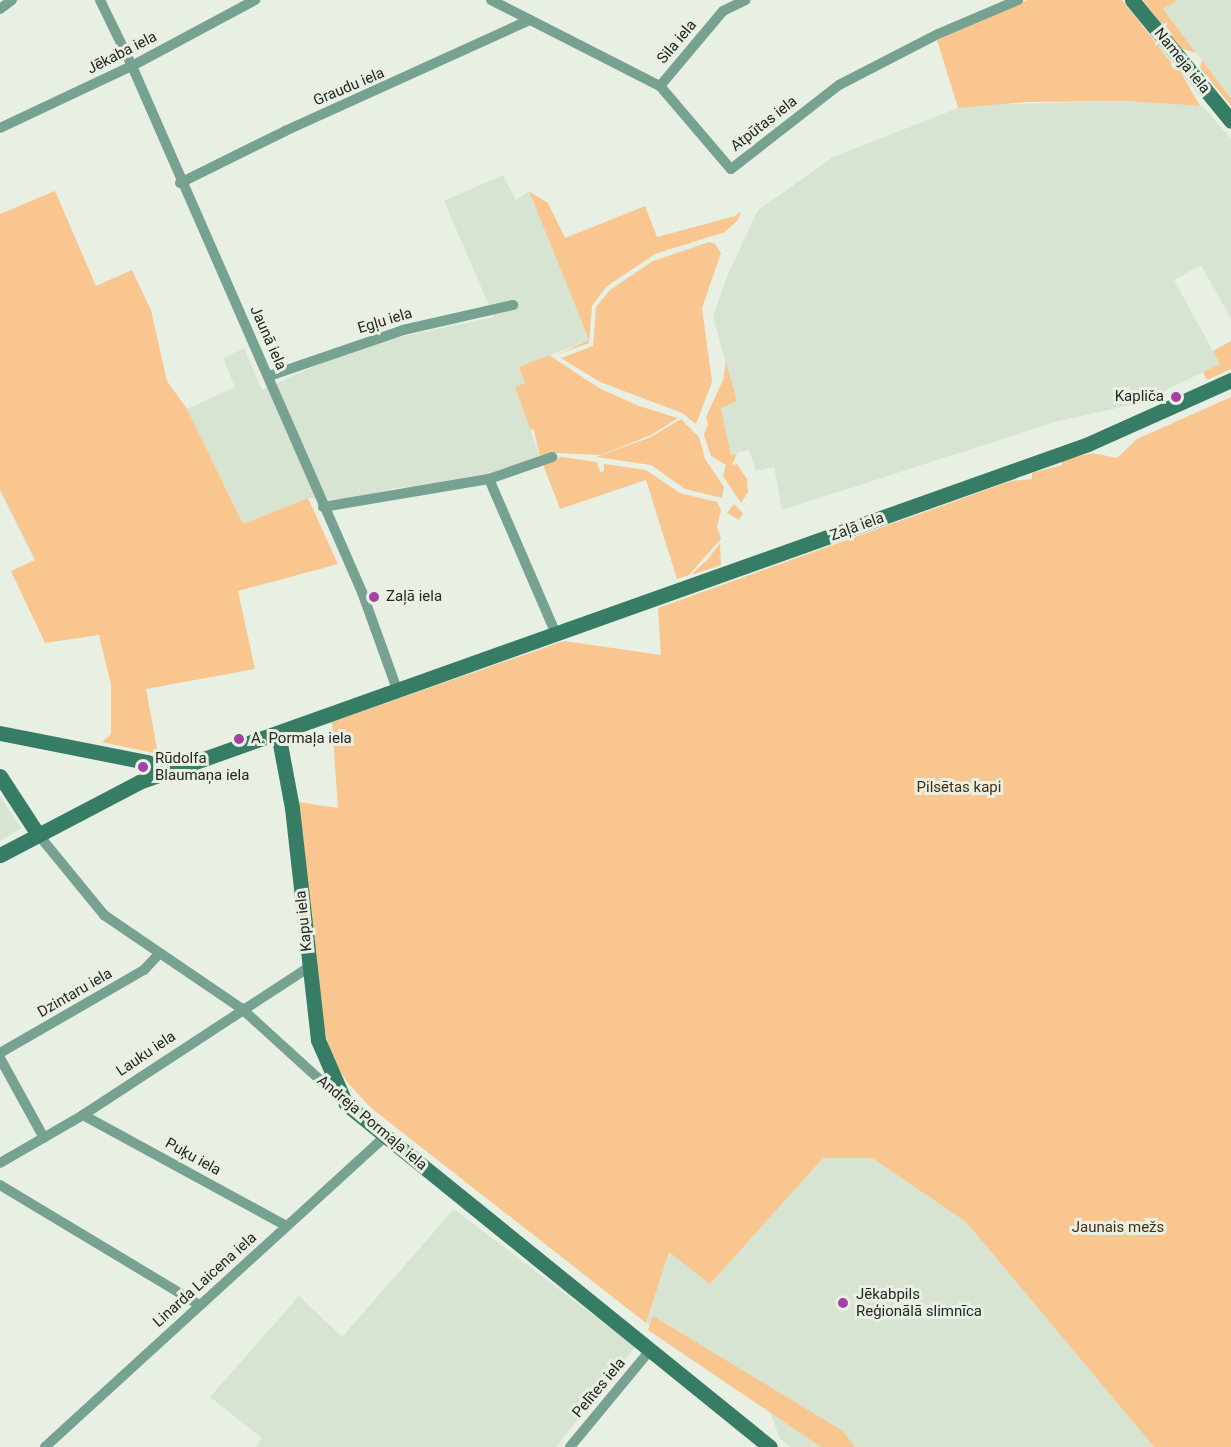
<!DOCTYPE html>
<meta charset="utf-8">
<style>
body{margin:0}
#map{position:relative;width:1231px;height:1447px;overflow:hidden;background:#e8f0e4;font-family:Roboto,sans-serif}
div>[style]{position:absolute}
.built>*{inset:0;background:#d8e4d2}
.green>*{inset:0;background:#f9c690}
.street>*{height:10px;margin:-5px;padding:0 5px;transform-origin:5px;border-radius:5px;background:#77a291}
.secondary>*{height:15px;margin:-7.5px;padding:0 7.5px;transform-origin:7.5px;border-radius:7.5px;background:#377d65}
.dots>*{width:16px;height:16px;translate:-50% -50%;box-sizing:border-box;border:3px solid #e8f0e4;border-radius:50%}
span{translate:-50% -50%;white-space:nowrap;text-align:center;line-height:1.15;-webkit-text-stroke:6px #e8f0e4;paint-order:stroke}
.street-label{font-size:15px;color:#252823}
.poi-label{font-size:15px;color:#252823}
.right{translate:-100% -50%;text-align:right}
.left{translate:0 -50%;text-align:left}
.park-label{font-size:15px;color:#492e0e}
</style>
<div id="map">
<div class="built">
<i style="clip-path:polygon(1178px 0,1231px 0,1231px 99px,1162px 8px)"></i>
<i style="clip-path:polygon(1126px 101px,1203px 106px,1231px 139px,1231px 319px,1201px 265px,1174px 280px,1220px 364px,1139px 403px,1055px 422px,782px 510px,774px 467px,756px 471px,749px 450px,731px 455px,721px 407px,736px 401px,713px 316px,728px 274px,758px 210px,833px 157px,966px 105px)"></i>
<i style="clip-path:polygon(503px 175px,516px 200px,529px 191px,589px 340px,520px 367px,525px 383px,515px 387px,540px 457px,490px 475px,437px 486px,395px 488px,347px 500px,308px 498px,243px 524px,187px 409px,235px 387px,223px 358px,244px 348px,262px 390px,362px 345px,494px 317px,444px 201px)"></i>
<i style="clip-path:polygon(0 796px,21px 828px,0 841px)"></i>
<i style="clip-path:polygon(823px 1158px,872px 1158px,966px 1222px,1154px 1447px,791px 1447px,780px 1439px,769px 1409px,646px 1323px,669px 1251px,710px 1283px)"></i>
<i style="clip-path:polygon(454px 1209px,635px 1347px,556px 1447px,256px 1447px,262px 1438px,210px 1397px,299px 1296px,342px 1337px)"></i>
</div>
<div class="green">
<i style="clip-path:polygon(1027px 0,1122px 0,1171px 62px,1172px 68px,1179px 69px,1200px 106px,1126px 101px,1026px 102px,958px 108px,937px 40px)"></i>
<i style="clip-path:polygon(1143px 0,1178px 0,1163px 9px,1196px 53px,1180px 48px)"></i>
<i style="clip-path:polygon(1202px 60px,1231px 99px,1231px 106px,1200px 68px)"></i>
<i style="clip-path:polygon(55px 191px,96px 286px,132px 270px,151px 310px,167px 381px,187px 409px,243px 524px,308px 498px,338px 564px,238px 591px,255px 669px,146px 689px,158px 754px,102px 742px,111px 734px,111px 685px,99px 635px,45px 643px,11px 571px,35px 560px,0 490px,0 214px)"></i>
<i style="clip-path:polygon(529px 191px,548px 203px,565px 238px,645px 206px,657px 237px,735px 216px,741px 211px,738px 220px,725px 232px,655px 254px,606px 287px,592px 306px,589px 343px,558px 354px,589px 340px)"></i>
<i style="clip-path:polygon(709px 242px,715px 244px,721px 253px,702px 308px,712px 382px,696px 424px,682px 413px,600px 382px,561px 358px,593px 346px,596px 307px,610px 290px,653px 261px)"></i>
<i style="clip-path:polygon(1231px 341px,1231px 369px,1207px 380px,1203px 372px,1220px 364px,1213px 351px)"></i>
<i style="clip-path:polygon(549px 355px,599px 388px,639px 406px,678px 418px,651px 435px,601px 455px,556px 453px,540px 457px,534px 430px,530px 429px,515px 387px,525px 383px,519px 367px)"></i>
<i style="clip-path:polygon(726px 362px,737px 401px,721px 408px,731px 455px,737px 454px,732px 465px,737px 464px,747px 479px,748px 492px,741px 503px,723px 476px,726px 465px,711px 456px,704px 435px,708px 424px,706px 417px,723px 380px)"></i>
<i style="clip-path:polygon(1231px 397px,1231px 1447px,1154px 1447px,966px 1222px,872px 1158px,823px 1158px,710px 1284px,669px 1252px,646px 1323px,371px 1108px,347px 1082px,332px 1058px,323px 1023px,298px 802px,338px 808px,332px 722px,564px 641px,661px 655px,658px 608px,1011px 481px,1032px 479px,1032px 473px,1062px 465px,1062px 460px,1093px 453px,1117px 458px,1137px 439px)"></i>
<i style="clip-path:polygon(681px 419px,699px 437px,705px 459px,724px 487px,722px 498px,685px 489px,651px 465px,596px 457px,651px 437px)"></i>
<i style="clip-path:polygon(562px 457px,597px 462px,600px 472px,604px 471px,604px 464px,646px 470px,680px 493px,717px 502px,721px 510px,717px 527px,721px 539px,689px 575px,677px 579px,646px 480px,560px 509px,542px 462px)"></i>
<i style="clip-path:polygon(734px 504px,743px 513px,739px 520px,727px 513px)"></i>
<i style="clip-path:polygon(720px 543px,721px 565px,691px 575px,708px 559px)"></i>
<i style="clip-path:polygon(653px 1316px,843px 1431px,855px 1447px,821px 1447px,648px 1330px)"></i>
</div>
<div class="street">
<i style="left:100px;top:0;width:73px;rotate:64.1deg"></i>
<i style="left:132px;top:66px;width:574px;rotate:66.38deg"></i>
<i style="left:362px;top:592px;width:106px;rotate:70.2deg"></i>
<i style="left:491px;top:0;width:190px;rotate:27deg"></i>
<i style="left:660px;top:86px;width:109px;rotate:49.5deg"></i>
<i style="left:731px;top:169px;width:137px;rotate:-37.9deg"></i>
<i style="left:839px;top:85px;width:111px;rotate:-27.3deg"></i>
<i style="left:938px;top:34px;width:87px;rotate:-23deg"></i>
<i style="left:0;top:9px;width:15px;rotate:-37deg"></i>
<i style="left:660px;top:86px;width:98px;rotate:-50deg"></i>
<i style="left:723px;top:11px;width:25px;rotate:-26deg"></i>
<i style="left:0;top:128px;width:146px;rotate:-25.2deg"></i>
<i style="left:132px;top:66px;width:140px;rotate:-28.2deg"></i>
<i style="left:180px;top:183px;width:117px;rotate:-26.3deg"></i>
<i style="left:285px;top:131px;width:269px;rotate:-24.4deg"></i>
<i style="left:269px;top:376px;width:142px;rotate:-18.9deg"></i>
<i style="left:403px;top:330px;width:113px;rotate:-12.8deg"></i>
<i style="left:489px;top:479px;width:67px;rotate:-19.2deg"></i>
<i style="left:323px;top:507px;width:168px;rotate:-9.6deg"></i>
<i style="left:489px;top:479px;width:171px;rotate:66.6deg"></i>
<i style="left:37px;top:833px;width:106px;rotate:50.7deg"></i>
<i style="left:104px;top:915px;width:166px;rotate:34.2deg"></i>
<i style="left:241px;top:1008px;width:137px;rotate:42.3deg"></i>
<i style="left:0;top:1053px;width:166px;rotate:-30deg"></i>
<i style="left:144px;top:970px;width:23px;rotate:-47deg"></i>
<i style="left:0;top:1058px;width:91px;rotate:61.2deg"></i>
<i style="left:83px;top:1115px;width:232px;rotate:28.6deg"></i>
<i style="left:0;top:1163px;width:96px;rotate:-30deg"></i>
<i style="left:83px;top:1115px;width:269px;rotate:-33.2deg"></i>
<i style="left:0;top:1185px;width:233px;rotate:31deg"></i>
<i style="left:45px;top:1447px;width:462px;rotate:-42.4deg"></i>
<i style="left:570px;top:1447px;width:127px;rotate:-50.4deg"></i>
</div>
<div class="secondary">
<i style="left:1132px;top:0;width:156px;rotate:50.7deg"></i>
<i style="left:0;top:733px;width:150px;rotate:11.2deg"></i>
<i style="left:147px;top:762px;width:22px;rotate:27deg"></i>
<i style="left:278px;top:733px;width:76px;rotate:79.4deg"></i>
<i style="left:292px;top:808px;width:233px;rotate:83.6deg"></i>
<i style="left:318px;top:1040px;width:70px;rotate:66.4deg"></i>
<i style="left:346px;top:1104px;width:545px;rotate:38.97deg"></i>
<i style="left:0;top:776px;width:68px;rotate:57deg"></i>
<i style="left:0;top:855px;width:157px;rotate:-27.7deg"></i>
<i style="left:139px;top:782px;width:1007px;rotate:-19.6deg"></i>
<i style="left:1088px;top:444px;width:157px;rotate:-24.1deg"></i>
</div>
<div class="dots">
<i style="left:1176px;top:397px;background:#a440a6"></i>
<i style="left:374px;top:597px;background:#a440a6"></i>
<i style="left:239px;top:739px;background:#a440a6"></i>
<i style="left:143px;top:767px;background:#a440a6"></i>
<i style="left:843px;top:1303px;background:#a440a6"></i>
</div>
<div class="street-label">
<span style="left:677px;top:42px;rotate:-50deg">Sila iela</span>
<span style="left:122px;top:53px;rotate:-27deg">Jēkaba iela</span>
<span style="left:1182px;top:61px;rotate:51deg">Nameja iela</span>
<span style="left:349px;top:87px;rotate:-23deg">Graudu iela</span>
<span style="left:764px;top:124px;rotate:-38deg">Atpūtas iela</span>
<span style="left:385px;top:321px;rotate:-17deg">Egļu iela</span>
<span style="left:268px;top:338px;rotate:66deg">Jaunā iela</span>
<span style="left:857px;top:527px;rotate:-20deg">Zaļā iela</span>
<span style="left:304px;top:921px;rotate:-96deg">Kapu iela</span>
<span style="left:75px;top:993px;rotate:-30deg">Dzintaru iela</span>
<span style="left:146px;top:1054px;rotate:-34deg">Lauku iela</span>
<span style="left:372px;top:1123px;rotate:40deg">Andreja Pormaļa iela</span>
<span style="left:193px;top:1157px;rotate:29deg">Puķu iela</span>
<span style="left:205px;top:1280px;rotate:-42deg">Linarda Laicena iela</span>
<span style="left:599px;top:1388px;rotate:-50deg">Pelītes iela</span>
</div>
<div class="poi-label">
<span class="right" style="left:1164px;top:397px">Kapliča</span>
<span class="left" style="left:386px;top:597px">Zaļā iela</span>
<span class="left" style="left:251px;top:739px">A. Pormaļa iela</span>
<span class="left" style="left:155px;top:767px">Rūdolfa<br>Blaumaņa iela</span>
<span class="left" style="left:856px;top:1303px">Jēkabpils<br>Reģionālā slimnīca</span>
</div>
<div class="park-label">
<span style="left:959px;top:788px">Pilsētas kapi</span>
<span style="left:1118px;top:1228px">Jaunais mežs</span>
</div>
</div>
